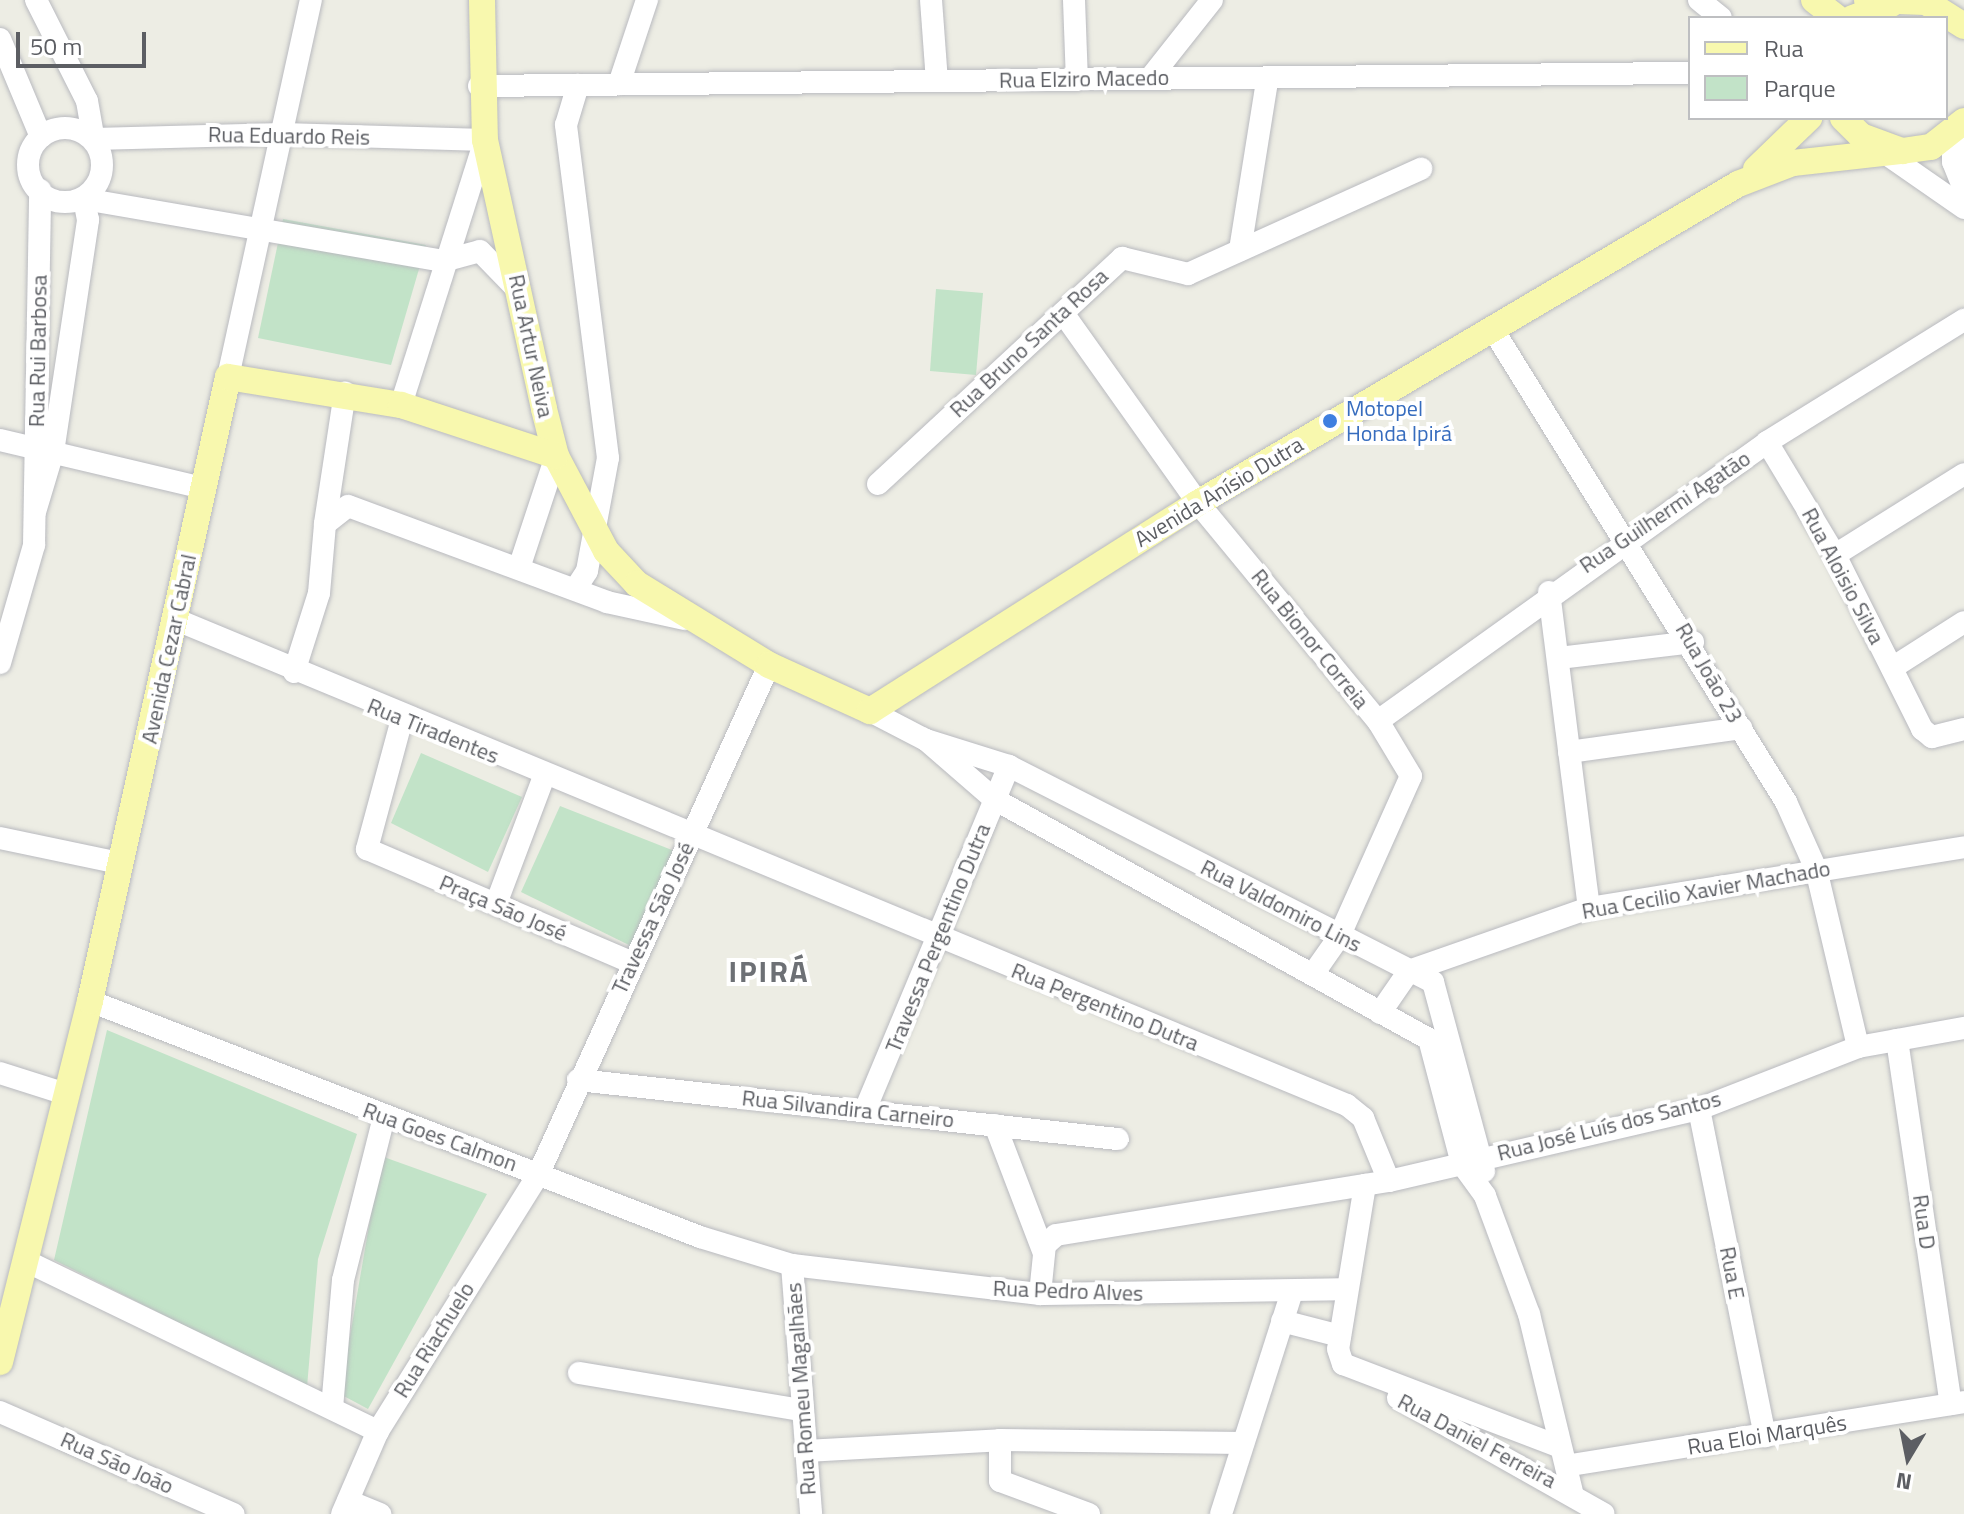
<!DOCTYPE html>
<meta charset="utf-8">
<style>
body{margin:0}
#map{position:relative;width:1964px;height:1514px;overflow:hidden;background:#edede4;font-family:"Titillium Web",sans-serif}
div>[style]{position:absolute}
.green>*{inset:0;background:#c2e3c8}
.roads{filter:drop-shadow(0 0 2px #b9babf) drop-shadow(0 0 2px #b9babf)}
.minor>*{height:22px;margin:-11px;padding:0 11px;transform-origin:11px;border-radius:11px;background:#fff}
.minor>.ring{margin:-11px;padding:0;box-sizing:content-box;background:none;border:22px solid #fff;border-radius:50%}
.major>*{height:26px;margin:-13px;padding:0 13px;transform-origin:13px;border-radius:13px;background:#f8f8ae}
.dots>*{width:22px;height:22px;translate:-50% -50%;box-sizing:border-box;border:4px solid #fff;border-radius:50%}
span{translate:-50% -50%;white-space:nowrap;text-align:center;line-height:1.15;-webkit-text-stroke:8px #fff;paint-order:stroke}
.street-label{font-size:22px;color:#5c5e63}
.shop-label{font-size:22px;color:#366cbe}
.left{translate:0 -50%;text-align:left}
.district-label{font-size:30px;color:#6d7075;font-weight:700;letter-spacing:2px}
.legend{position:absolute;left:1688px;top:16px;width:260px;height:104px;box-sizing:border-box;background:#fff;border:2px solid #bebfc1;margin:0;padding:10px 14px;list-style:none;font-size:24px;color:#5c5e63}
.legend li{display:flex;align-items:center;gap:16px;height:40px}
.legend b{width:40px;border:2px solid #bebfc1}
.north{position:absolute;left:1868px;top:1418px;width:80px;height:80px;-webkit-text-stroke:6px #fff;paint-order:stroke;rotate:190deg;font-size:22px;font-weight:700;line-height:32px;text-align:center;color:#5c5e63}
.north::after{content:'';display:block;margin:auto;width:28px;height:36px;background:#5c5e63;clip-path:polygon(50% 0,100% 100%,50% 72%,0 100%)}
.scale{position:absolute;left:16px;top:32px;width:130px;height:36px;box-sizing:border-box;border:4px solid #5c5e63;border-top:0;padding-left:10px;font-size:24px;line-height:28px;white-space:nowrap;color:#5c5e63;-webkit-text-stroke:6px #fff;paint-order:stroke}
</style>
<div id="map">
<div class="green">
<i style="clip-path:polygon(283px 219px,426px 245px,391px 365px,258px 338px)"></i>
<i style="clip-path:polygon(936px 289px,983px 293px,976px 375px,930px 371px)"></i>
<i style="clip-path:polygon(421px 753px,522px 797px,488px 872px,391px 823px)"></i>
<i style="clip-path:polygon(560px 806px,677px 852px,635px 948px,521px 892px)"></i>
<i style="clip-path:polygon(107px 1030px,357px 1134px,318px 1259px,307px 1387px,54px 1260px)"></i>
<i style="clip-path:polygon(381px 1156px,487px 1194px,368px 1409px,340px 1394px)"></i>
</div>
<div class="roads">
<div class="minor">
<i style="left:36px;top:0;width:113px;rotate:63.2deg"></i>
<i style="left:87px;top:101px;width:39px;rotate:80deg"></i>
<i style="left:94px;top:139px;width:189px;rotate:-1.5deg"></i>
<i style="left:283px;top:134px;width:202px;rotate:1.7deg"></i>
<i style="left:485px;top:140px;width:278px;rotate:107.6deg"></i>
<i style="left:931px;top:0;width:81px;rotate:85.8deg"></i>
<i style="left:1074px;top:0;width:80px;rotate:87.9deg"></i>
<i style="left:1699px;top:0;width:28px;rotate:39deg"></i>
<i style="left:0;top:39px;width:106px;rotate:67.3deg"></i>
<i style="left:1151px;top:77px;width:98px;rotate:-51.6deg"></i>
<i style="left:619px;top:84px;width:89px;rotate:-71.6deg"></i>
<i style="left:479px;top:86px;width:1211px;rotate:-0.62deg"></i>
<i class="ring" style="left:28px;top:128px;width:52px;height:52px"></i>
<i style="left:1953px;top:134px;width:28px;rotate:90deg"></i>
<i style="left:1953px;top:162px;width:29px;rotate:68deg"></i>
<i style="left:1882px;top:151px;width:100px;rotate:34.8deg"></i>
<i style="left:1240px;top:250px;width:171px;rotate:-80.9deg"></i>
<i style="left:1063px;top:313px;width:233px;rotate:54.6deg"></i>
<i style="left:1198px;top:503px;width:283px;rotate:50.5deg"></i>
<i style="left:1378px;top:721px;width:64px;rotate:59deg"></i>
<i style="left:1411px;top:776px;width:176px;rotate:114.1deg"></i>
<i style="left:1339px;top:937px;width:45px;rotate:125.1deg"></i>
<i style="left:1492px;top:328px;width:558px;rotate:58.19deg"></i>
<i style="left:1786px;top:802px;width:73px;rotate:65.9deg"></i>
<i style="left:1816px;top:869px;width:183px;rotate:76.7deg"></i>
<i style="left:228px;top:377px;width:386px;rotate:-77.6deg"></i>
<i style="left:0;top:440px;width:209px;rotate:13.3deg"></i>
<i style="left:1767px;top:442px;width:132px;rotate:59deg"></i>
<i style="left:1835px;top:555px;width:195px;rotate:63.4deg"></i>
<i style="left:1922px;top:729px;width:13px;rotate:39deg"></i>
<i style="left:1932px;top:737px;width:33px;rotate:-14deg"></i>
<i style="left:878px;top:484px;width:333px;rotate:-42.8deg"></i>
<i style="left:1122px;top:258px;width:68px;rotate:13.6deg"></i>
<i style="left:1188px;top:274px;width:256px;rotate:-24.3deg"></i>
<i style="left:35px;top:512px;width:63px;rotate:-73.3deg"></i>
<i style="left:53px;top:452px;width:235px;rotate:-81.4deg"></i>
<i style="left:88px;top:220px;width:21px;rotate:-101deg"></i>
<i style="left:84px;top:199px;width:364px;rotate:9.8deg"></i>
<i style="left:443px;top:261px;width:38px;rotate:-15deg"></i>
<i style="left:480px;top:251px;width:50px;rotate:45.8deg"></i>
<i style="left:325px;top:523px;width:132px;rotate:-81.3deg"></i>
<i style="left:1835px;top:555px;width:152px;rotate:-32.1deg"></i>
<i style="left:520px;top:565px;width:115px;rotate:-71.7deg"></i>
<i style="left:576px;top:588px;width:20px;rotate:-57deg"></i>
<i style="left:587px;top:571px;width:115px;rotate:-79.5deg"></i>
<i style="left:608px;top:458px;width:336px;rotate:-97.2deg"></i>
<i style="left:566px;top:125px;width:42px;rotate:-73.3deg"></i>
<i style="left:1549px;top:592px;width:319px;rotate:82.8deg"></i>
<i style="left:177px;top:620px;width:1267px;rotate:22.52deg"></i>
<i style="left:1347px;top:1105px;width:21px;rotate:39deg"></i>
<i style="left:1363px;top:1118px;width:68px;rotate:67.6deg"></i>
<i style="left:1389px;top:1181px;width:318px;rotate:-13.1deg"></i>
<i style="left:1699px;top:1109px;width:171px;rotate:-21.3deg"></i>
<i style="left:1858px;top:1047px;width:108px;rotate:-10.2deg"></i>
<i style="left:1559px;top:658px;width:135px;rotate:-6.8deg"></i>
<i style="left:0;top:663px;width:123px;rotate:-73.9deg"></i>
<i style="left:34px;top:545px;width:355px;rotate:-89deg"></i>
<i style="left:1892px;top:668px;width:85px;rotate:-32.6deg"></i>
<i style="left:294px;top:672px;width:83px;rotate:-72.4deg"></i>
<i style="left:319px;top:593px;width:69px;rotate:-85deg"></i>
<i style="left:325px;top:524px;width:29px;rotate:-38deg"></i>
<i style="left:348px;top:506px;width:276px;rotate:20.3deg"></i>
<i style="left:607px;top:602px;width:79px;rotate:12.4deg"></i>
<i style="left:870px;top:711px;width:63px;rotate:27.4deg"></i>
<i style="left:926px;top:740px;width:87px;rotate:17.4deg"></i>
<i style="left:1009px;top:766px;width:476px;rotate:27deg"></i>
<i style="left:1433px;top:982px;width:196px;rotate:74.9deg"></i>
<i style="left:402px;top:719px;width:135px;rotate:105.1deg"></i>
<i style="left:367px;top:849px;width:289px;rotate:23.2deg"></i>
<i style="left:1378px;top:721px;width:479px;rotate:-35.6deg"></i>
<i style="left:1767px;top:442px;width:232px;rotate:-31.8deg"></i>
<i style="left:926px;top:740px;width:90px;rotate:40.9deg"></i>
<i style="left:994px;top:799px;width:497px;rotate:28.9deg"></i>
<i style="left:1429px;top:1039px;width:129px;rotate:75.2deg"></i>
<i style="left:1462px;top:1164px;width:39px;rotate:54deg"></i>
<i style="left:1485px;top:1196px;width:126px;rotate:69.6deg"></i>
<i style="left:1529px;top:1314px;width:183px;rotate:76.4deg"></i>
<i style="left:1569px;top:752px;width:174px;rotate:-7.9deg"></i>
<i style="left:0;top:838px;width:123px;rotate:11.8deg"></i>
<i style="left:496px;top:904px;width:137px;rotate:-69.4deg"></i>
<i style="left:90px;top:1001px;width:654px;rotate:21.15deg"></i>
<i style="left:700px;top:1237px;width:96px;rotate:16.9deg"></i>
<i style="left:792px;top:1265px;width:250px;rotate:6.7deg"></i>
<i style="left:1040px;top:1294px;width:306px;rotate:-0.9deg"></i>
<i style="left:1380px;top:1013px;width:51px;rotate:-55.4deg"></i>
<i style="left:1409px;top:971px;width:191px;rotate:-19.3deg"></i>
<i style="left:1589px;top:908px;width:380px;rotate:-9.2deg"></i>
<i style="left:1897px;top:1040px;width:368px;rotate:81.6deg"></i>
<i style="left:0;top:1073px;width:69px;rotate:17.7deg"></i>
<i style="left:578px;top:1080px;width:543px;rotate:6.24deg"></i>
<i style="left:1699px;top:1109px;width:334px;rotate:78.6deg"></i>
<i style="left:865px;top:1110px;width:373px;rotate:-67.3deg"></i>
<i style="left:995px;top:1125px;width:137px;rotate:69.1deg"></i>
<i style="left:1389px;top:1181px;width:24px;rotate:171deg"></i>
<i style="left:1365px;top:1185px;width:166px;rotate:99.3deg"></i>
<i style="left:1338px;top:1349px;width:16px;rotate:72deg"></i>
<i style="left:1343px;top:1364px;width:232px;rotate:20.9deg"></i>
<i style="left:28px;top:1262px;width:389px;rotate:25.8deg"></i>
<i style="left:792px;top:1265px;width:250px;rotate:85.6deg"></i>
<i style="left:1040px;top:1294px;width:49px;rotate:-84.2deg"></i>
<i style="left:1045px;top:1245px;width:15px;rotate:-42deg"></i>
<i style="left:1056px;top:1235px;width:313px;rotate:-9.2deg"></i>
<i style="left:1282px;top:1321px;width:60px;rotate:14.5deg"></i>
<i style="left:579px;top:1373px;width:225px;rotate:9.5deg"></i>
<i style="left:1398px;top:1398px;width:236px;rotate:29.4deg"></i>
<i style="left:332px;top:1408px;width:128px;rotate:-85.1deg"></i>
<i style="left:343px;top:1280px;width:168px;rotate:-75.9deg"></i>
<i style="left:0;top:1412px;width:255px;rotate:23.6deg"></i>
<i style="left:1000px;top:1440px;width:41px;rotate:90deg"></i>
<i style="left:1000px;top:1481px;width:95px;rotate:20.3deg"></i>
<i style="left:806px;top:1451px;width:194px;rotate:-3.2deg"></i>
<i style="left:1000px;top:1440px;width:243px;rotate:0.7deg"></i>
<i style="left:1571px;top:1465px;width:398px;rotate:-9.1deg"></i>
<i style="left:348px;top:1501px;width:35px;rotate:22deg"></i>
<i style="left:342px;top:1514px;width:90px;rotate:-66.6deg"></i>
<i style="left:378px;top:1431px;width:304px;rotate:-58deg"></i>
<i style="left:539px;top:1173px;width:558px;rotate:-65.64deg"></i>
<i style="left:1221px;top:1514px;width:234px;rotate:-72.3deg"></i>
</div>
<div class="major">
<i style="left:482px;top:0;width:140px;rotate:88.8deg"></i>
<i style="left:485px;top:140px;width:275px;rotate:77.6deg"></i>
<i style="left:544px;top:409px;width:49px;rotate:75.7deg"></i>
<i style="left:556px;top:456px;width:107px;rotate:62.2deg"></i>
<i style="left:606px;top:551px;width:45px;rotate:46.8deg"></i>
<i style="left:637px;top:584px;width:155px;rotate:31.5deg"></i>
<i style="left:769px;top:665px;width:111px;rotate:24.5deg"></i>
<i style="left:870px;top:711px;width:388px;rotate:-32.4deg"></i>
<i style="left:1198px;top:503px;width:627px;rotate:-30.57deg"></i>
<i style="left:1738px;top:184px;width:59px;rotate:-20.9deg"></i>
<i style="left:1793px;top:163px;width:110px;rotate:-6.3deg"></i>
<i style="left:1814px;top:0;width:29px;rotate:38deg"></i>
<i style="left:1867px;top:0;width:59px;rotate:1.9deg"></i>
<i style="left:1926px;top:2px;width:45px;rotate:32.3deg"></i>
<i style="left:1853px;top:18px;width:40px;rotate:-20.2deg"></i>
<i style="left:1843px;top:118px;width:25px;rotate:45deg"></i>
<i style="left:1861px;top:136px;width:44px;rotate:20.1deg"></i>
<i style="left:1902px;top:151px;width:29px;rotate:-8deg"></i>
<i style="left:1931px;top:147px;width:42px;rotate:-38.2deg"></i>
<i style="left:1756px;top:169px;width:74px;rotate:-43.9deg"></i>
<i style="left:0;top:1362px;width:372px;rotate:-76deg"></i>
<i style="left:90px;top:1001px;width:639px;rotate:-77.53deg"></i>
<i style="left:228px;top:377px;width:175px;rotate:9.2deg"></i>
<i style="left:401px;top:405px;width:163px;rotate:18.2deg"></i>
</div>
</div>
<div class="dots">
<i style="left:1330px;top:421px;background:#3f7fe0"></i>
</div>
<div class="street-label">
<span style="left:1084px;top:79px;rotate:-1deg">Rua Elziro Macedo</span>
<span style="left:289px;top:136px;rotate:1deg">Rua Eduardo Reis</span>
<span style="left:1029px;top:343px;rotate:-43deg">Rua Bruno Santa Rosa</span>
<span style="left:531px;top:346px;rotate:78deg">Rua Artur Neiva</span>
<span style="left:38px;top:351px;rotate:-89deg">Rua Rui Barbosa</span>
<span style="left:1219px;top:492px;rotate:-31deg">Avenida Anísio Dutra</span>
<span style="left:1665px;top:512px;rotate:-34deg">Rua Guilhermi Agatão</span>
<span style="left:1843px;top:576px;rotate:62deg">Rua Aloisio Silva</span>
<span style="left:1310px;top:639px;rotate:51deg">Rua Bionor Correia</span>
<span style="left:169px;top:649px;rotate:-78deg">Avenida Cezar Cabral</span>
<span style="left:1709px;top:673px;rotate:60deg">Rua João 23</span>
<span style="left:433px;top:731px;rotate:22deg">Rua Tiradentes</span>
<span style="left:1706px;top:890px;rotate:-10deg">Rua Cecilio Xavier Machado</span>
<span style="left:1281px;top:906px;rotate:27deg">Rua Valdomiro Lins</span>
<span style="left:503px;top:908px;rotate:23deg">Praça São José</span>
<span style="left:653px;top:918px;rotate:-65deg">Travessa São José</span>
<span style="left:938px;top:938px;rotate:-68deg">Travessa Pergentino Dutra</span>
<span style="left:1105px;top:1007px;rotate:22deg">Rua Pergentino Dutra</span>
<span style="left:848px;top:1109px;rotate:6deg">Rua Silvandira Carneiro</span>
<span style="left:1609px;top:1126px;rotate:-14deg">Rua José Luís dos Santos</span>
<span style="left:440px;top:1137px;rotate:20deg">Rua Goes Calmon</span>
<span style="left:1924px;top:1222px;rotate:82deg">Rua D</span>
<span style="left:1732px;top:1273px;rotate:79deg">Rua E</span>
<span style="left:1068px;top:1291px;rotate:2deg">Rua Pedro Alves</span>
<span style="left:434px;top:1340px;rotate:-58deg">Rua Riachuelo</span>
<span style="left:801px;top:1389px;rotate:-94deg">Rua Romeu Magalhães</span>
<span style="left:1767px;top:1435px;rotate:-9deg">Rua Eloi Marquês</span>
<span style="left:1477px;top:1441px;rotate:28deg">Rua Daniel Ferreira</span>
<span style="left:117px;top:1463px;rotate:24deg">Rua São João</span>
</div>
<div class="shop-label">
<span class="left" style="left:1346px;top:421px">Motopel<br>Honda Ipirá</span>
</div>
<div class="district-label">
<span style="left:769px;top:971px">IPIRÁ</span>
</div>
<ul class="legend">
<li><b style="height:10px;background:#f8f8ae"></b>Rua</li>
<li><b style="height:22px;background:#c2e3c8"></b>Parque</li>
</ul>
<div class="north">N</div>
<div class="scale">50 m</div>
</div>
